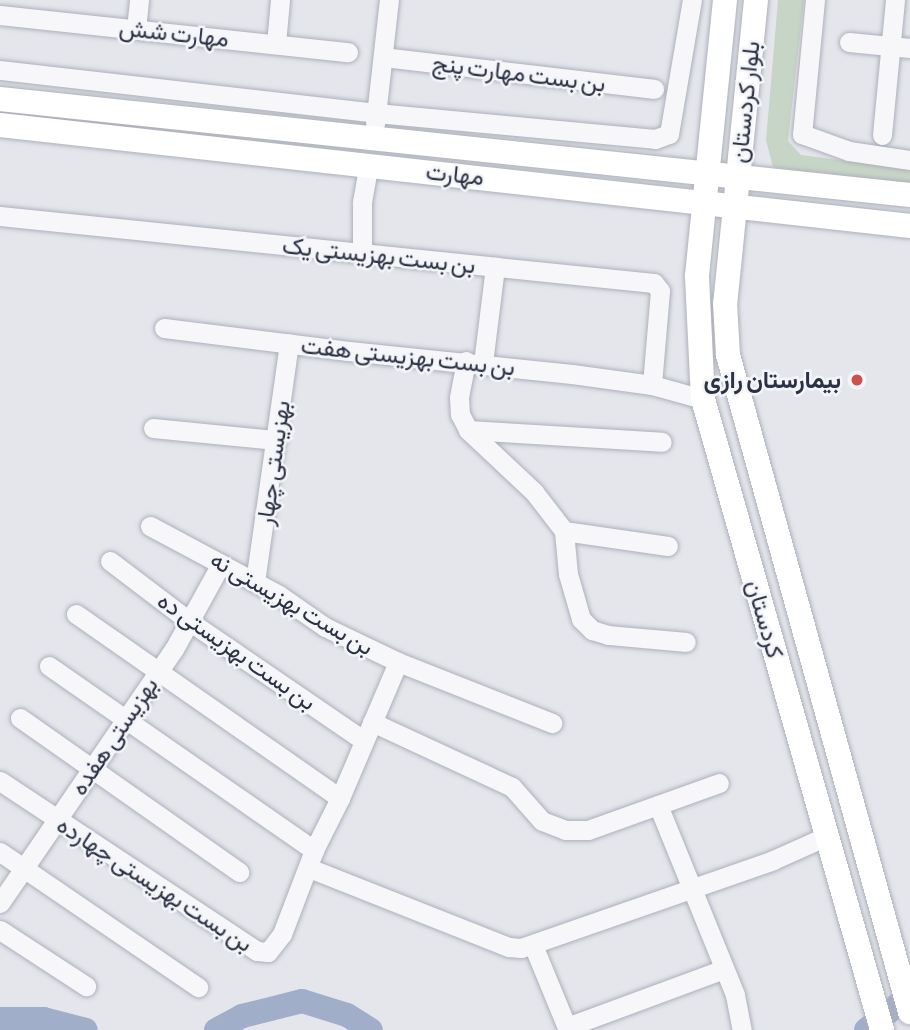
<!DOCTYPE html>
<meta charset="utf-8">
<style>
body{margin:0}
#map{position:relative;width:910px;height:1030px;overflow:hidden;background:#e4e6ec;font-family:"Asap Condensed",Vazirmatn,sans-serif}
div>[style]{position:absolute}
.green>*{inset:0;background:#c7d5c6}
.river>*{height:24px;margin:-12px;padding:0 12px;transform-origin:12px;border-radius:12px;background:#a1aeca}
.roads{filter:drop-shadow(0 0 2px #adb0ba) drop-shadow(0 0 2px #adb0ba)}
.minor>*{height:19px;margin:-9.5px;padding:0 9.5px;transform-origin:9.5px;border-radius:9.5px;background:#f7f7fa}
.major>*{height:24px;margin:-12px;padding:0 12px;transform-origin:12px;border-radius:12px;background:#fff}
.dots>*{width:19px;height:19px;translate:-50% -50%;box-sizing:border-box;border:4px solid #f4f5f9;border-radius:50%}
span{translate:-50% -50%;white-space:nowrap;text-align:center;line-height:1.15;-webkit-text-stroke:5px #f4f5f9;paint-order:stroke}
.street-label{font-size:24px;color:#2c3144}
.poi-label{font-size:24px;color:#2c3144;font-weight:700}
.right{translate:-100% -50%;text-align:right}
</style>
<div id="map">
<div class="green">
<i style="clip-path:polygon(778px 0,804px 0,788px 141px,801px 155px,910px 169px,910px 185px,773px 167px,766px 140px)"></i>
</div>
<div class="river">
<i style="left:0;top:1019px;width:44px"></i>
<i style="left:44px;top:1019px;width:43px;rotate:14.7deg"></i>
<i style="left:216px;top:1030px;width:30px;rotate:-28deg"></i>
<i style="left:242px;top:1016px;width:62px;rotate:-14deg"></i>
<i style="left:302px;top:1001px;width:47px;rotate:17.3deg"></i>
<i style="left:347px;top:1015px;width:28px;rotate:32deg"></i>
<i style="left:866px;top:1030px;width:56px;rotate:-38.5deg"></i>
</div>
<div class="roads">
<div class="minor">
<i style="left:815px;top:0;width:135px;rotate:95.5deg"></i>
<i style="left:802px;top:134px;width:50px;rotate:19.9deg"></i>
<i style="left:849px;top:151px;width:62px;rotate:8.4deg"></i>
<i style="left:0;top:15px;width:350px;rotate:6.1deg"></i>
<i style="left:136px;top:29px;width:29px;rotate:-84deg"></i>
<i style="left:849px;top:42px;width:61px;rotate:5.6deg"></i>
<i style="left:276px;top:44px;width:44px;rotate:-84.8deg"></i>
<i style="left:383px;top:57px;width:273px;rotate:6.7deg"></i>
<i style="left:0;top:70px;width:378px;rotate:6.5deg"></i>
<i style="left:376px;top:113px;width:280px;rotate:5.3deg"></i>
<i style="left:655px;top:139px;width:15px;rotate:-20deg"></i>
<i style="left:669px;top:134px;width:136px;rotate:-80.3deg"></i>
<i style="left:375px;top:124px;width:125px;rotate:-83.6deg"></i>
<i style="left:882px;top:135px;width:136px;rotate:-84.5deg"></i>
<i style="left:0;top:216px;width:657px;rotate:5.85deg"></i>
<i style="left:654px;top:283px;width:10px;rotate:53deg"></i>
<i style="left:660px;top:291px;width:94px;rotate:94.9deg"></i>
<i style="left:362px;top:253px;width:51px;rotate:-90deg"></i>
<i style="left:362px;top:202px;width:39px;rotate:-80deg"></i>
<i style="left:164px;top:328px;width:186px;rotate:7.1deg"></i>
<i style="left:349px;top:351px;width:224px;rotate:5.9deg"></i>
<i style="left:572px;top:374px;width:81px;rotate:7.8deg"></i>
<i style="left:652px;top:385px;width:53px;rotate:15.4deg"></i>
<i style="left:466px;top:361px;width:37px;rotate:101deg"></i>
<i style="left:459px;top:397px;width:17px;rotate:87deg"></i>
<i style="left:460px;top:414px;width:18px;rotate:63deg"></i>
<i style="left:468px;top:430px;width:91px;rotate:43.2deg"></i>
<i style="left:534px;top:492px;width:49px;rotate:52.4deg"></i>
<i style="left:564px;top:531px;width:43px;rotate:84.7deg"></i>
<i style="left:568px;top:574px;width:47px;rotate:73.9deg"></i>
<i style="left:581px;top:619px;width:16px;rotate:45deg"></i>
<i style="left:592px;top:630px;width:17px;rotate:17deg"></i>
<i style="left:608px;top:635px;width:78px;rotate:5.1deg"></i>
<i style="left:483px;top:363px;width:97px;rotate:-82.9deg"></i>
<i style="left:153px;top:428px;width:124px;rotate:5.6deg"></i>
<i style="left:468px;top:430px;width:194px;rotate:3.5deg"></i>
<i style="left:150px;top:526px;width:146px;rotate:28.1deg"></i>
<i style="left:279px;top:595px;width:56px;rotate:34.8deg"></i>
<i style="left:325px;top:627px;width:81px;rotate:25.6deg"></i>
<i style="left:398px;top:662px;width:166px;rotate:21.6deg"></i>
<i style="left:564px;top:531px;width:105px;rotate:8.2deg"></i>
<i style="left:110px;top:561px;width:99px;rotate:37.2deg"></i>
<i style="left:189px;top:621px;width:211px;rotate:34.4deg"></i>
<i style="left:255px;top:582px;width:241px;rotate:-81.9deg"></i>
<i style="left:76px;top:614px;width:322px;rotate:34.9deg"></i>
<i style="left:49px;top:666px;width:323px;rotate:34.8deg"></i>
<i style="left:20px;top:718px;width:268px;rotate:35.1deg"></i>
<i style="left:372px;top:722px;width:154px;rotate:24.9deg"></i>
<i style="left:512px;top:787px;width:45px;rotate:48.6deg"></i>
<i style="left:542px;top:821px;width:25px;rotate:21deg"></i>
<i style="left:565px;top:830px;width:23px"></i>
<i style="left:588px;top:830px;width:139px;rotate:-19.7deg"></i>
<i style="left:0;top:781px;width:308px;rotate:33.5deg"></i>
<i style="left:257px;top:951px;width:11px;rotate:5deg"></i>
<i style="left:268px;top:952px;width:23px;rotate:-52deg"></i>
<i style="left:282px;top:934px;width:90px;rotate:-69.1deg"></i>
<i style="left:314px;top:850px;width:58px;rotate:-63.4deg"></i>
<i style="left:340px;top:798px;width:148px;rotate:-66.9deg"></i>
<i style="left:658px;top:805px;width:205px;rotate:67.9deg"></i>
<i style="left:735px;top:995px;width:36px;rotate:79deg"></i>
<i style="left:0;top:852px;width:240px;rotate:34.3deg"></i>
<i style="left:309px;top:868px;width:215px;rotate:21.6deg"></i>
<i style="left:509px;top:947px;width:12px;rotate:5deg"></i>
<i style="left:521px;top:948px;width:267px;rotate:-19.2deg"></i>
<i style="left:773px;top:860px;width:59px;rotate:-24deg"></i>
<i style="left:0;top:903px;width:308px;rotate:-55.6deg"></i>
<i style="left:174px;top:649px;width:97px;rotate:-61.1deg"></i>
<i style="left:0;top:930px;width:103px;rotate:33.1deg"></i>
<i style="left:533px;top:945px;width:92px;rotate:67.6deg"></i>
<i style="left:567px;top:1027px;width:167px;rotate:-20.3deg"></i>
</div>
<div class="major">
<i style="left:725px;top:0;width:278px;rotate:95.8deg"></i>
<i style="left:697px;top:277px;width:122px;rotate:87.2deg"></i>
<i style="left:703px;top:399px;width:656px;rotate:74.16deg"></i>
<i style="left:756px;top:0;width:305px;rotate:95.8deg"></i>
<i style="left:725px;top:303px;width:52px;rotate:86.7deg"></i>
<i style="left:728px;top:355px;width:682px;rotate:74.52deg"></i>
<i style="left:0;top:99px;width:915px;rotate:6.02deg"></i>
<i style="left:0;top:125px;width:916px;rotate:6.33deg"></i>
</div>
</div>
<div class="dots">
<i style="left:857px;top:380px;background:#cb524f"></i>
</div>
<div class="street-label">
<span style="left:174px;top:33px;rotate:6deg">مهارت شش</span>
<span style="left:519px;top:73px;rotate:7deg">بن بست مهارت پنج</span>
<span style="left:745px;top:102px;rotate:-84deg">بلوار کردستان</span>
<span style="left:455px;top:174px;rotate:6deg">مهارت</span>
<span style="left:379px;top:255px;rotate:6deg">بن بست بهزیستی یک</span>
<span style="left:408px;top:356px;rotate:6deg">بن بست بهزیستی هفت</span>
<span style="left:273px;top:463px;rotate:-82deg">بهزیستی چهار</span>
<span style="left:292px;top:603px;rotate:30deg">بن بست بهزیستی نه</span>
<span style="left:765px;top:619px;rotate:74deg">کردستان</span>
<span style="left:237px;top:651px;rotate:35deg">بن بست بهزیستی ده</span>
<span style="left:114px;top:736px;rotate:-56deg">بهزیستی هفده</span>
<span style="left:155px;top:884px;rotate:33deg">بن بست بهزیستی چهارده</span>
</div>
<div class="poi-label">
<span class="right" style="left:841px;top:380px">بیمارستان رازی</span>
</div>
</div>
